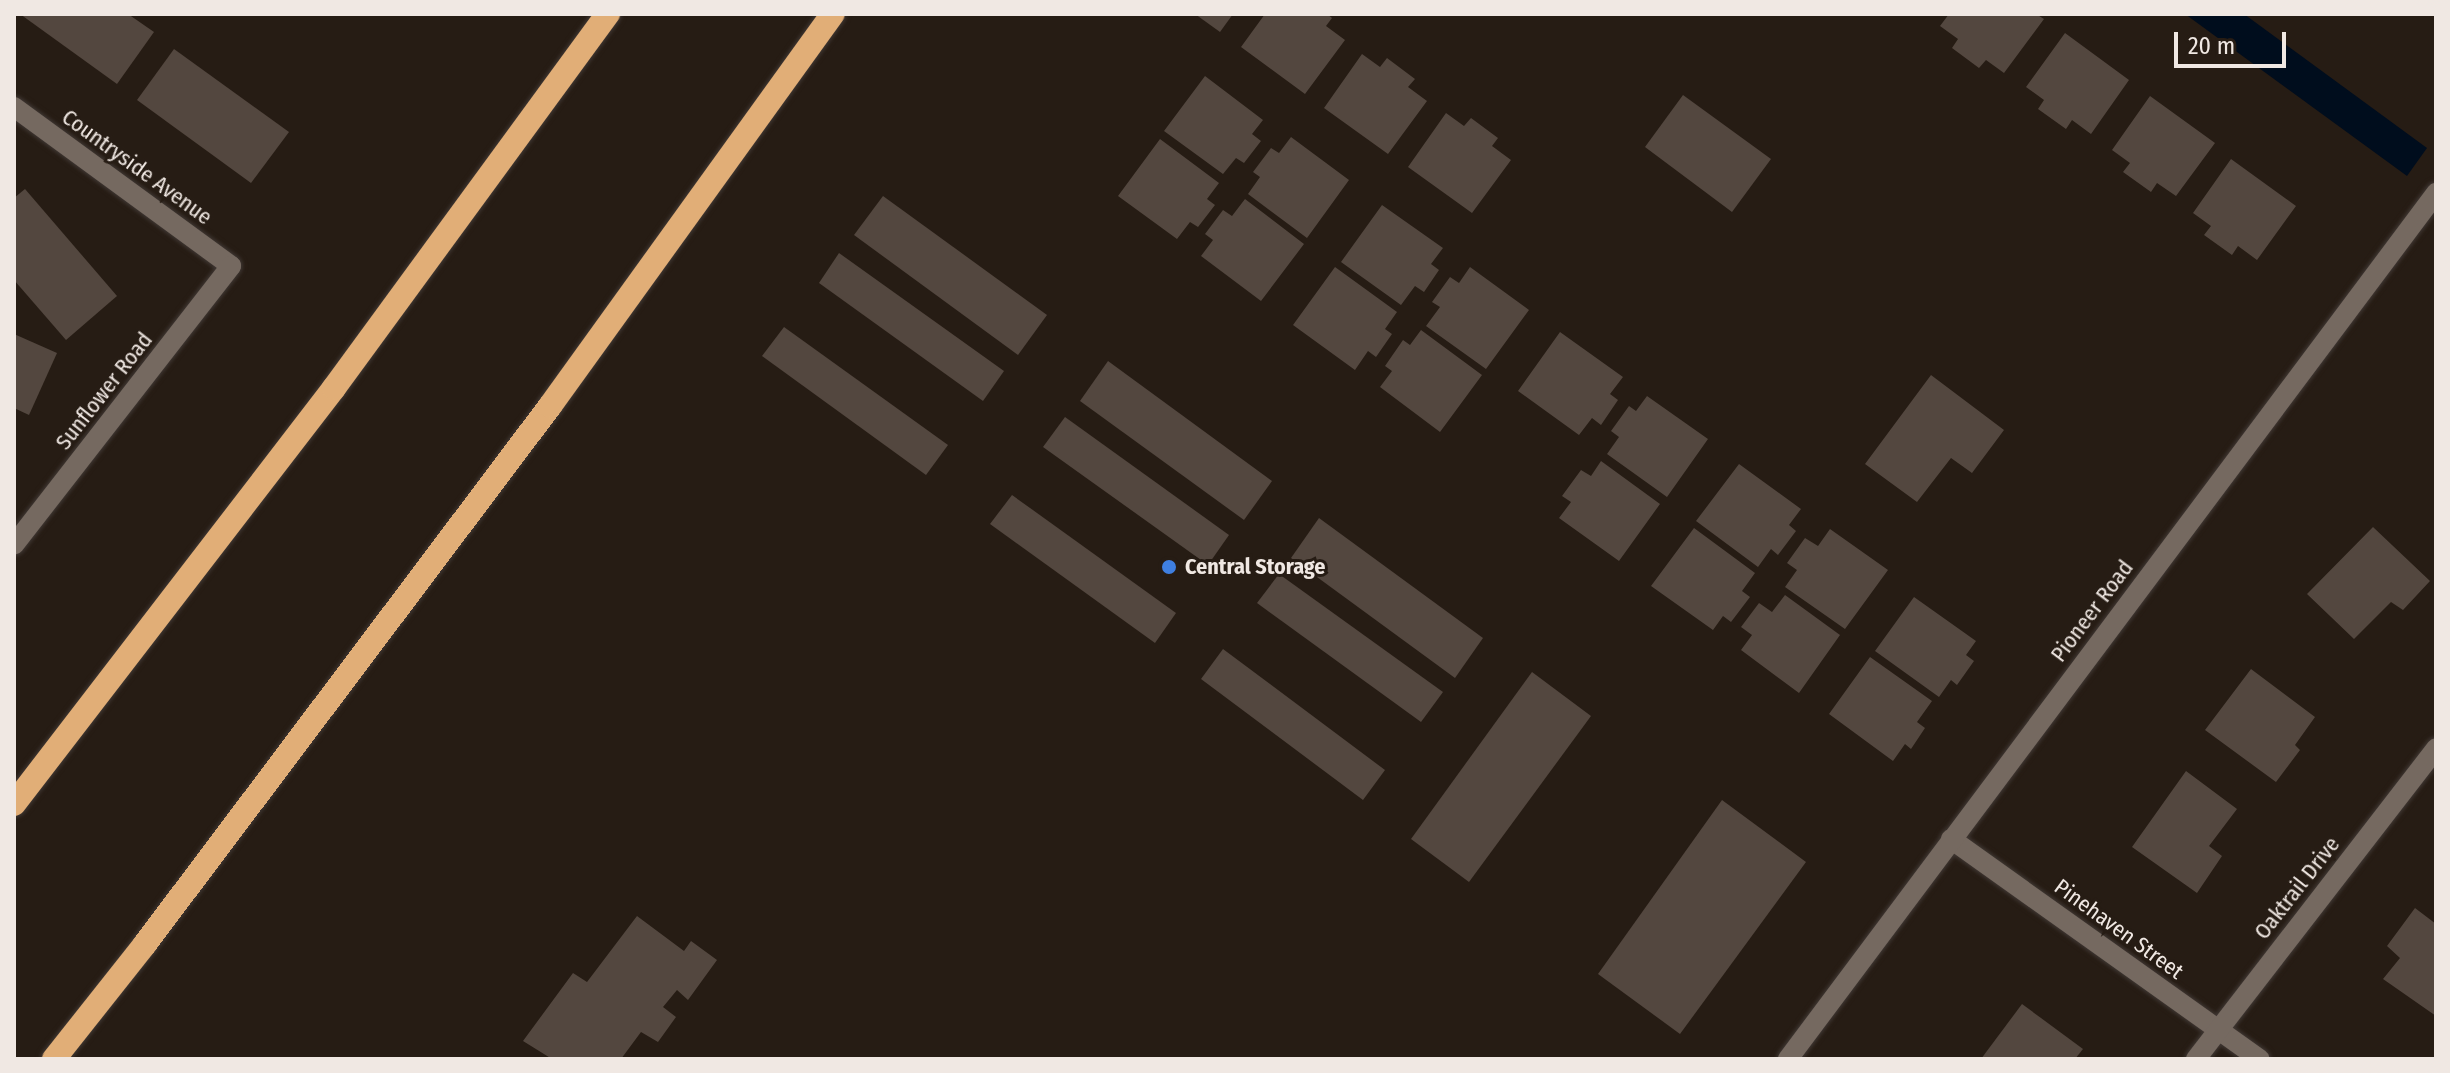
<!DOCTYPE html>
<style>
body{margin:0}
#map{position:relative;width:2450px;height:1073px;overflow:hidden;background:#261c14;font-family:"Fira Sans Condensed",sans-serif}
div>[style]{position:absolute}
.water>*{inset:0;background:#000d1d}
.building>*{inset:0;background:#53473f}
.roads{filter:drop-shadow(0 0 2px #403834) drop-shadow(0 0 2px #403834)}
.street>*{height:20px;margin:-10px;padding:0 10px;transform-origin:10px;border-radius:10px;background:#756960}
.secondary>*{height:20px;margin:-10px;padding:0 10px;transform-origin:10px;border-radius:10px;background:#756960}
.highway>*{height:24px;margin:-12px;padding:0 12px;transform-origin:12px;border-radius:12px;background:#e1ae77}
.dots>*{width:22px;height:22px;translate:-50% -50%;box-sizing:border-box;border:4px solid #261c14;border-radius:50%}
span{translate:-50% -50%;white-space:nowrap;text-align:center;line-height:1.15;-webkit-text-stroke:6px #261c14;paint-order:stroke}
.street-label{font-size:22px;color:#f0e8e3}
.poi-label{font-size:22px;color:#f0e8e3;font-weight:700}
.left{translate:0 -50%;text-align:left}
.frame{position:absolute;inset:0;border:16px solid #f0e8e3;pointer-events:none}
.scale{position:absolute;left:2174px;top:32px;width:112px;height:36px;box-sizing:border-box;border:4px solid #f0e8e3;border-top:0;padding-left:10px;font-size:24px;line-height:28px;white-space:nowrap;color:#f0e8e3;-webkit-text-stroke:6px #261c14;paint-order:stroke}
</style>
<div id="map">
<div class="water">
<i style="clip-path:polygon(2185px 14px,2244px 14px,2427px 148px,2407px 176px)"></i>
</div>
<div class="building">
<i style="clip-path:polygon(20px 14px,128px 14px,154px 32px,117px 84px)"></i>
<i style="clip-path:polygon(1195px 14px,1233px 14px,1220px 32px)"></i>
<i style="clip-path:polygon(1265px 14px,1327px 14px,1332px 18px,1326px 26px,1345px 40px,1305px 94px,1241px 47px)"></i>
<i style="clip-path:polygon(1949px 14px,2036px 14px,2044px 19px,2004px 73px,1986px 60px,1979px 68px,1952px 48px,1958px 39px,1940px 26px)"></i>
<i style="clip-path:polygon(2065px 33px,2129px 80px,2091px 134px,2072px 120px,2066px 129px,2038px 109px,2044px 100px,2026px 87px)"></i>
<i style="clip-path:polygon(174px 49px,289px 132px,251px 183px,137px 100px)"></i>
<i style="clip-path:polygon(1362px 54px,1380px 67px,1387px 58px,1415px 79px,1408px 87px,1427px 101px,1388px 154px,1324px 108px)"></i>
<i style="clip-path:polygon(1205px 76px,1263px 120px,1252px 134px,1261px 141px,1244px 163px,1236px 158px,1223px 174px,1164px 131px)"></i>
<i style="clip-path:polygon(1683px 95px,1771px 159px,1732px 212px,1645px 147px)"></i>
<i style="clip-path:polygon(2150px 96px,2215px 143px,2176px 196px,2157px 183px,2151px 192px,2123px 172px,2130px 163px,2112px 150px)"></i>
<i style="clip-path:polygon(1446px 113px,1464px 126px,1471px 118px,1498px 138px,1492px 146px,1511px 160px,1472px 213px,1408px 167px)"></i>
<i style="clip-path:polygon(1291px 137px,1349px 180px,1307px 238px,1248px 194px,1260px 177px,1253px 172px,1271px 148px,1279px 153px)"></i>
<i style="clip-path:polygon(1160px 139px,1219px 183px,1207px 199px,1215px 205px,1198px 227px,1190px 222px,1177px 239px,1118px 196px)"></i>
<i style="clip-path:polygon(2231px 159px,2296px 206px,2257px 260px,2238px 246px,2232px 255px,2204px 235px,2211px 226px,2193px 213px)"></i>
<i style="clip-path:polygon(25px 189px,117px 296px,66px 340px,14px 280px,14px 198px)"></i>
<i style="clip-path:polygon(883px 196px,1047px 315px,1018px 355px,854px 235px)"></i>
<i style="clip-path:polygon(1245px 199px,1304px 244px,1261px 301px,1201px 256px,1213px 240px,1205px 234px,1223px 210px,1232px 216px)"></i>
<i style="clip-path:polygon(1382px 205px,1443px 248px,1431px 264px,1439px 270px,1424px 292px,1415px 286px,1401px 305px,1341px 262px)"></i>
<i style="clip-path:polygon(839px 253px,1004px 371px,983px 401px,819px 283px)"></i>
<i style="clip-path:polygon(1335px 267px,1397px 312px,1385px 329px,1392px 334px,1376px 357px,1368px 351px,1355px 370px,1293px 325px)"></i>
<i style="clip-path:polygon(1470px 267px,1529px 310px,1486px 369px,1426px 326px,1440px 307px,1432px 302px,1450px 277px,1459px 283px)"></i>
<i style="clip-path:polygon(784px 327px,948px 445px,926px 475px,762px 356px)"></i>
<i style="clip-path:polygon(1421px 330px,1482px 375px,1440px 432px,1380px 387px,1392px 371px,1385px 366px,1403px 340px,1410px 345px)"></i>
<i style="clip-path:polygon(1560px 332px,1623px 377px,1610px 394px,1618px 400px,1601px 425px,1592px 418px,1579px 435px,1518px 391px)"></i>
<i style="clip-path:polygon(14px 334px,57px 353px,29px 415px,14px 408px)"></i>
<i style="clip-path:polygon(1108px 361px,1272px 481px,1244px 520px,1080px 401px)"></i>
<i style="clip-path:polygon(1931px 375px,2004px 430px,1972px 473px,1951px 458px,1917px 502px,1865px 464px)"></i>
<i style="clip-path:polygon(1647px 396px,1708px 439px,1667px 497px,1607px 454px,1619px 437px,1611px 431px,1629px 406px,1636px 411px)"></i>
<i style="clip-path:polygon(1065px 417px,1229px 535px,1208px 565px,1043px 447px)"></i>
<i style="clip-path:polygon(1601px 461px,1660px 504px,1619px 561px,1559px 518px,1571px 502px,1562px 496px,1581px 470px,1591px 476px)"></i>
<i style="clip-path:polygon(1739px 464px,1801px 509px,1789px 525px,1796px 531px,1778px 555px,1771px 549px,1758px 567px,1696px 521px)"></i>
<i style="clip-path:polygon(1012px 495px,1176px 613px,1155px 643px,990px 524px)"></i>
<i style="clip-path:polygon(1319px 518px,1483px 638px,1455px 678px,1291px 558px)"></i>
<i style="clip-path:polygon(2373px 527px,2430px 581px,2403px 610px,2391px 602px,2354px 639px,2307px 594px)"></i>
<i style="clip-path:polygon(1694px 528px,1755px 573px,1742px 591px,1750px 597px,1731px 622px,1723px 616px,1713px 630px,1651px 586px)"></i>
<i style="clip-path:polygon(1830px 529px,1888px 570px,1845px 629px,1785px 587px,1797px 570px,1787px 563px,1805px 538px,1818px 546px)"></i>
<i style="clip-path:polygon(1279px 574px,1443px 692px,1421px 722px,1257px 603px)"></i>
<i style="clip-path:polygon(1785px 595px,1840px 635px,1799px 693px,1741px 650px,1752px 635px,1741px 627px,1759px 603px,1772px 612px)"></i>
<i style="clip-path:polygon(1914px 597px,1976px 641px,1966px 655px,1974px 661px,1957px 685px,1951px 680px,1939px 697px,1875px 651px)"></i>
<i style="clip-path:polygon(1223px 649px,1385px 770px,1363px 800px,1201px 679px)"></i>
<i style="clip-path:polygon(1870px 657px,1932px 701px,1917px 722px,1925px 728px,1911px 749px,1905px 744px,1893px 761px,1829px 714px)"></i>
<i style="clip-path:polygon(2251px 669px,2315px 717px,2295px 745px,2300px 750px,2276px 782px,2205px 730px)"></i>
<i style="clip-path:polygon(1532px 672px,1591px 716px,1469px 882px,1411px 839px)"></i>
<i style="clip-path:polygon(2186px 771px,2237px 809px,2209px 846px,2222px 856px,2197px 893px,2132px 847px)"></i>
<i style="clip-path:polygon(1722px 800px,1806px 862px,1680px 1034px,1598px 974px)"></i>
<i style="clip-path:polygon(2415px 908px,2436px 924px,2436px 1016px,2383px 979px,2400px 958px,2387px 946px)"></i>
<i style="clip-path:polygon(637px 916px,684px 951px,691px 941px,717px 960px,688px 1000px,677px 990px,663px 1007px,676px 1017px,658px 1042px,641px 1032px,621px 1059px,552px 1059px,523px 1041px,573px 973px,587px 982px)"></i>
<i style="clip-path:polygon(2022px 1004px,2083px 1049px,2075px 1059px,1981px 1059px)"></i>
</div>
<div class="roads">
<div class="street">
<i style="left:14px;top:107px;width:269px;rotate:36.2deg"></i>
<i style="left:231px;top:266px;width:353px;rotate:127.9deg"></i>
<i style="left:1951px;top:839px;width:379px;rotate:35.5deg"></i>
<i style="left:2196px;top:1059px;width:393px;rotate:-52.3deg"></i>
</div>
<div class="secondary">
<i style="left:1788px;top:1059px;width:1082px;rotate:-53.19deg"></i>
</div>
<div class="highway">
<i style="left:14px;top:804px;width:525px;rotate:-52.43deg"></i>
<i style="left:334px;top:388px;width:464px;rotate:-53.8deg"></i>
<i style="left:54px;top:1059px;width:147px;rotate:-51.6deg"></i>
<i style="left:145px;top:944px;width:673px;rotate:-53.03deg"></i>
<i style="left:550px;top:406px;width:483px;rotate:-54.2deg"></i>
</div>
</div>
<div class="dots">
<i style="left:1169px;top:567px;background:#3f7fe0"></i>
</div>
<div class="street-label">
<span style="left:137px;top:167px;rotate:36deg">Countryside Avenue</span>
<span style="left:104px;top:391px;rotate:-52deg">Sunflower Road</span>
<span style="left:2092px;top:611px;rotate:-53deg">Pioneer Road</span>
<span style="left:2297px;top:888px;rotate:-52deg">Oaktrail Drive</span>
<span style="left:2119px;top:929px;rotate:36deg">Pinehaven Street</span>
</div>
<div class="poi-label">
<span class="left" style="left:1185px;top:567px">Central Storage</span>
</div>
<div class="frame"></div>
<div class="scale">20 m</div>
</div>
